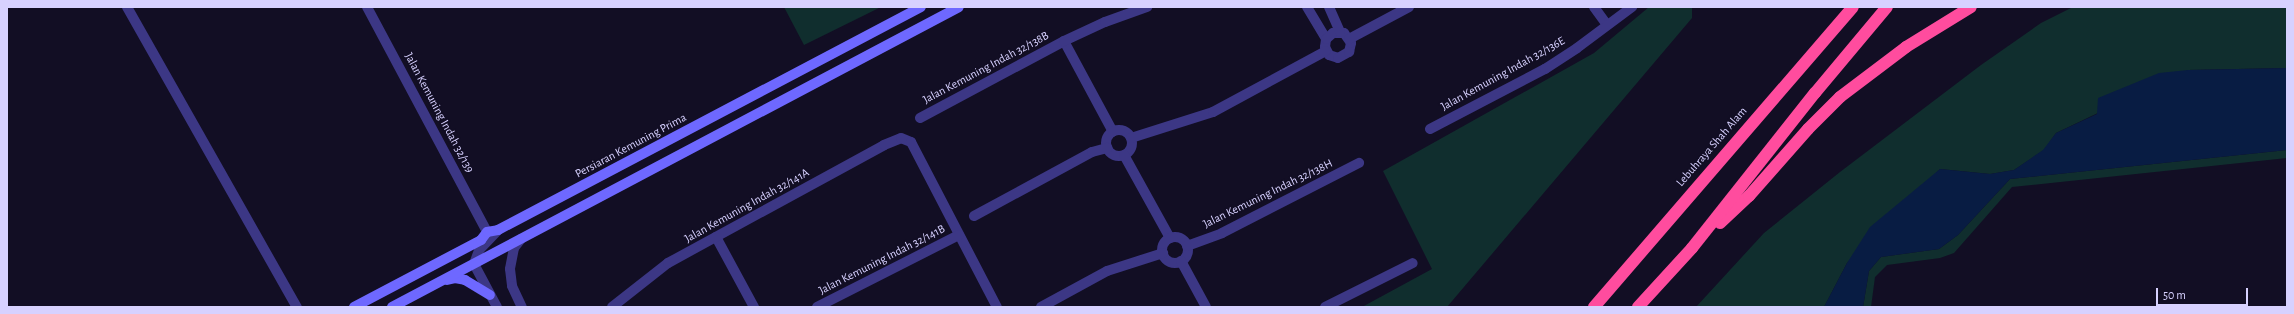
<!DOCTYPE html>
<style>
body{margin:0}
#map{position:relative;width:2294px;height:314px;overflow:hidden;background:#120e24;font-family:"Alegreya Sans",sans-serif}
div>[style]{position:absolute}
.green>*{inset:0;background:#102e2e}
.water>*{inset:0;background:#081c43}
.street>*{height:10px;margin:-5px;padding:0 5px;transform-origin:5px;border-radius:5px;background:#3c3785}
.street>.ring{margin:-5px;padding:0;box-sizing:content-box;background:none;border:10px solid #3c3785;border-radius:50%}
.secondary>*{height:10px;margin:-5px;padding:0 5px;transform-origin:5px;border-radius:5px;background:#6e68ff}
.highway>*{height:12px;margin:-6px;padding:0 6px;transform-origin:6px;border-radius:6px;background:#ff4c9e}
span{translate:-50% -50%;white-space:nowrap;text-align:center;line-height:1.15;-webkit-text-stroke:3px #120e24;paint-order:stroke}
.street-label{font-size:12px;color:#d7d1ff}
.frame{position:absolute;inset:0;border:8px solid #d7d1ff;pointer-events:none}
.scale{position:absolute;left:2156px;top:288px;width:92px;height:18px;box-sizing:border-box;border:2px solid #d7d1ff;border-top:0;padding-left:5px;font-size:12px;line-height:14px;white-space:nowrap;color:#d7d1ff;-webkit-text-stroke:3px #120e24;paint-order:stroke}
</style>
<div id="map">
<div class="green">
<i style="clip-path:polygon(784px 7px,881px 7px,804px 45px)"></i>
<i style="clip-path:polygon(1649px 7px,1692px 7px,1692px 18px,1447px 307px,1362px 307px,1432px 269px,1383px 171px,1594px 53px)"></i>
<i style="clip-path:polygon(2073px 7px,2287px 7px,2287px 68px,2188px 70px,2056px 133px,2044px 150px,2014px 170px,1990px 174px,1940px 169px,1847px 263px,1824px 307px,1696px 307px,1764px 233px,1840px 172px,1981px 65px,2041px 23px)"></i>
<i style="clip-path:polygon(2287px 150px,2287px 158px,2012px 187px,1954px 253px,1940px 258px,1887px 265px,1875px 277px,1871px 307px,1863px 307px,1869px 271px,1881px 257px,1939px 249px,1958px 235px,2010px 179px)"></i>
</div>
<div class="water">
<i style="clip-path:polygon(2287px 68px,2287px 150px,2010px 179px,1958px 235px,1939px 249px,1881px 257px,1869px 271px,1863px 307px,1824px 307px,1847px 263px,1870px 227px,1940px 169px,1990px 174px,2014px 170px,2043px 150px,2056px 133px,2097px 114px,2098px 98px,2159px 73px,2188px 70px)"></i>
</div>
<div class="street">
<i style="left:127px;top:7px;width:345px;rotate:60.5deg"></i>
<i style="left:367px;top:7px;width:255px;rotate:61.9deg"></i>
<i style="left:1307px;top:7px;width:37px;rotate:59deg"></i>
<i style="left:1326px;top:39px;width:8px;rotate:97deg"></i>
<i style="left:1325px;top:47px;width:9px;rotate:63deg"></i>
<i style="left:1329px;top:55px;width:9px;rotate:18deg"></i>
<i style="left:1338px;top:58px;width:13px;rotate:-29deg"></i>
<i style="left:1349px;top:52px;width:9px;rotate:-77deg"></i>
<i style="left:1351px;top:43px;width:12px;rotate:-125deg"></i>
<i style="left:1344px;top:33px;width:11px;rotate:180deg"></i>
<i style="left:1333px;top:33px;width:9px;rotate:139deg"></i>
<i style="left:1329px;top:7px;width:27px;rotate:66deg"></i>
<i style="left:1594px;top:7px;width:22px;rotate:54deg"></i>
<i style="left:1349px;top:39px;width:68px;rotate:-28.1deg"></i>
<i style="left:1064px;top:41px;width:103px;rotate:61.7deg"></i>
<i style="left:920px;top:118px;width:163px;rotate:-28.1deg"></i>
<i style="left:1064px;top:41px;width:45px;rotate:-24.9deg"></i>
<i style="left:1105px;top:22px;width:45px;rotate:-19.7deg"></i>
<i style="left:1430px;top:129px;width:130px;rotate:-27.6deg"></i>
<i style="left:1545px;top:69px;width:38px;rotate:-33deg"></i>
<i style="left:1577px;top:48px;width:69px;rotate:-36.7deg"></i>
<i class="ring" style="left:1106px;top:130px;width:16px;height:16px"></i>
<i style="left:1131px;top:138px;width:86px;rotate:-17.6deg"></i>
<i style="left:1213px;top:112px;width:128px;rotate:-28.4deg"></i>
<i style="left:1124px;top:155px;width:95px;rotate:61deg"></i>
<i style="left:974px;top:216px;width:134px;rotate:-28.5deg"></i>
<i style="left:1092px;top:152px;width:16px;rotate:-15deg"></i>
<i style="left:716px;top:237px;width:80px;rotate:61.5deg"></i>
<i class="ring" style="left:1162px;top:237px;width:16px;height:16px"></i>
<i style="left:521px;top:239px;width:11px;rotate:128deg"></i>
<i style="left:514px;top:248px;width:21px;rotate:101deg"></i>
<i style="left:510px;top:269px;width:17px;rotate:83deg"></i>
<i style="left:512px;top:286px;width:23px;rotate:65deg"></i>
<i style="left:1187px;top:246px;width:37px;rotate:-20deg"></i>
<i style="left:1222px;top:233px;width:154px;rotate:-27.1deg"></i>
<i style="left:1181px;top:261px;width:52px;rotate:61.5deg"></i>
<i style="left:497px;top:307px;width:49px;rotate:-118.1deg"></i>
<i style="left:474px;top:264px;width:15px;rotate:-70deg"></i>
<i style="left:479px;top:250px;width:28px;rotate:-46deg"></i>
<i style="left:612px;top:307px;width:71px;rotate:-38.2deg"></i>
<i style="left:668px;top:263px;width:246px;rotate:-28.6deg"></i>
<i style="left:884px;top:145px;width:18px;rotate:-22deg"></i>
<i style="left:901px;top:138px;width:11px;rotate:22deg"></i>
<i style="left:911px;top:142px;width:186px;rotate:62.5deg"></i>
<i style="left:817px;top:307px;width:159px;rotate:-26.9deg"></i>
<i style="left:1041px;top:307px;width:75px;rotate:-28.6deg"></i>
<i style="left:1107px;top:271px;width:59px;rotate:-17.8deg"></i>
<i style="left:1325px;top:307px;width:98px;rotate:-26.6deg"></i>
</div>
<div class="secondary">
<i style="left:447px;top:280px;width:8px;rotate:-14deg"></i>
<i style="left:455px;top:278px;width:10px;rotate:11deg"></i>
<i style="left:465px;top:280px;width:29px;rotate:31deg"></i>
<i style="left:354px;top:307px;width:144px;rotate:-27.8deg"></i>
<i style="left:481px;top:240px;width:10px;rotate:-53deg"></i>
<i style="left:487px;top:232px;width:11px;rotate:-10deg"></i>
<i style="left:498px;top:230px;width:478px;rotate:-27.8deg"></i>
<i style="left:392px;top:307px;width:641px;rotate:-27.88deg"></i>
</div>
<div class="highway">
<i style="left:1720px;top:223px;width:40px;rotate:-43deg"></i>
<i style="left:1749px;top:196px;width:89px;rotate:-48.6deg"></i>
<i style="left:1808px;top:129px;width:45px;rotate:-45deg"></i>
<i style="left:1840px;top:97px;width:83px;rotate:-37.1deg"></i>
<i style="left:1906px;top:47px;width:76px;rotate:-31.6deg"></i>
<i style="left:1594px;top:307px;width:396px;rotate:-49.2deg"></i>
<i style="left:1638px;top:307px;width:80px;rotate:-47.5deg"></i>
<i style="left:1692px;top:248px;width:198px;rotate:-51.6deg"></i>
<i style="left:1815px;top:93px;width:112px;rotate:-50.1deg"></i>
</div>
<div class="street-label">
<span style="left:986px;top:68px;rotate:-28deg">Jalan Kemuning Indah 32/138B</span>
<span style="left:1503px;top:74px;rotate:-29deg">Jalan Kemuning Indah 32/136E</span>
<span style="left:439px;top:113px;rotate:62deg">Jalan Kemuning Indah 32/139</span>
<span style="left:631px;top:146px;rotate:-28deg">Persiaran Kemuning Prima</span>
<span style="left:1712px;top:147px;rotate:-49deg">Lebuhraya Shah Alam</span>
<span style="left:1268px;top:194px;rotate:-26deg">Jalan Kemuning Indah 32/138H</span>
<span style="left:747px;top:206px;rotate:-29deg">Jalan Kemuning Indah 32/141A</span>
<span style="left:882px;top:260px;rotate:-27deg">Jalan Kemuning Indah 32/141B</span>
</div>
<div class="frame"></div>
<div class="scale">50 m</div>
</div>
